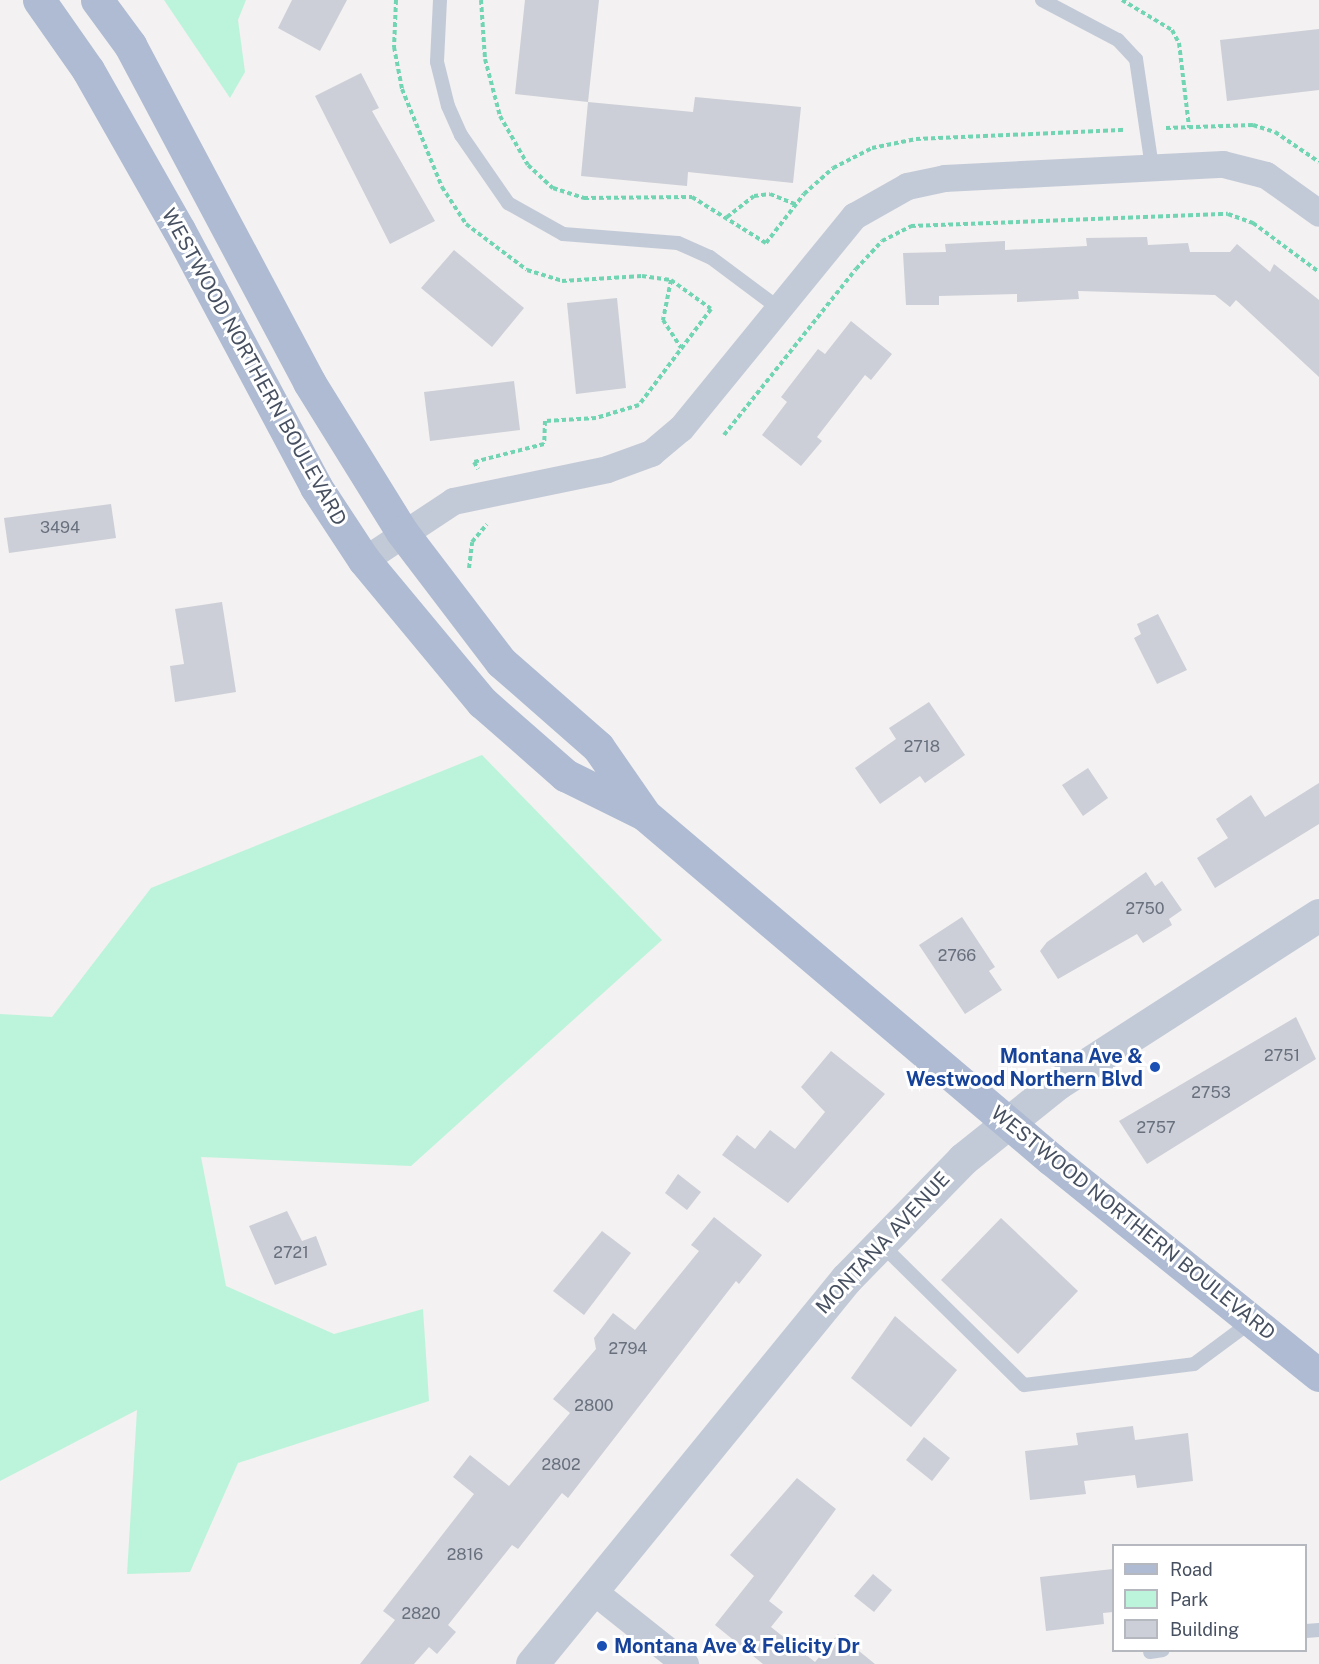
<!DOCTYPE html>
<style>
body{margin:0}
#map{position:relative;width:1319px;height:1664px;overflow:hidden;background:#f3f1f1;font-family:"Public Sans",sans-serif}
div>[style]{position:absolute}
.green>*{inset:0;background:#bcf4db}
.building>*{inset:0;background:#cccfd7}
.path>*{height:4px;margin-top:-2px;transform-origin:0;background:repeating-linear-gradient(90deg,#71d5b4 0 4.5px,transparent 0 7.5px)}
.service>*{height:14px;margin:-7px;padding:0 7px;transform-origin:7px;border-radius:7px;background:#c3cad7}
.minor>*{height:27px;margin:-13.5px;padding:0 13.5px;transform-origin:13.5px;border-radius:13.5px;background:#c3cad7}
.tertiary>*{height:33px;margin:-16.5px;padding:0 16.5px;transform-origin:16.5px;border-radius:16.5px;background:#c3cad7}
.primary>*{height:33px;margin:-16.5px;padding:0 16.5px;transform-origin:16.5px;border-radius:16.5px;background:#aebbd2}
.dots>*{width:16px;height:16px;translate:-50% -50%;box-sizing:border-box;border:3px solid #fff;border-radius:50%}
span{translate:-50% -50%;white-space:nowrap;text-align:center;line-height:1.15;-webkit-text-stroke:6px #fff;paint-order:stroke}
.number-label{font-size:16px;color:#68707e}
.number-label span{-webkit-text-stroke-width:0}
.street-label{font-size:20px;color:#475060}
.transit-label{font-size:20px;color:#164399;font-weight:700}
.right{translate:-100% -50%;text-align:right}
.left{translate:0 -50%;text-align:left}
.legend{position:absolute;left:1112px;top:1544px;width:195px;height:108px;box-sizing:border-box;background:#fff;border:2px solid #b5b9bf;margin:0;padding:8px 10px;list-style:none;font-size:18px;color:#475060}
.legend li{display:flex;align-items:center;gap:12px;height:30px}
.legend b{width:30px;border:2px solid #b5b9bf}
</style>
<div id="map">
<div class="green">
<i style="clip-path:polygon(164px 0,246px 0,238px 20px,245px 72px,230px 98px)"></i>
<i style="clip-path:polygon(482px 755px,662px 940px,411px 1166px,201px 1157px,226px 1286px,334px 1334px,423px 1309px,429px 1401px,238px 1463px,190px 1572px,127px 1574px,137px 1410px,0 1481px,0 1014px,52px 1017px,151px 888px)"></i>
</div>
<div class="building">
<i style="clip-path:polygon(292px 0,347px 0,320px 51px,278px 28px)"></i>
<i style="clip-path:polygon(525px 0,599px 0,588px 102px,515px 94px)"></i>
<i style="clip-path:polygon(1319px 29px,1319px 90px,1227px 101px,1220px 40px)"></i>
<i style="clip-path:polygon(361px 73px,379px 108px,372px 111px,435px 221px,390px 244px,315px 96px)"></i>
<i style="clip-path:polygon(695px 97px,801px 107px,793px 183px,688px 172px,687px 186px,581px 176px,588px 102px,693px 112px)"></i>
<i style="clip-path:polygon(1147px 237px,1148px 245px,1188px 243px,1190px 252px,1230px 252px,1237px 244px,1270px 272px,1274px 264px,1319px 300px,1319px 377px,1236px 300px,1230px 307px,1215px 295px,1078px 291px,1079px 299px,1017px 302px,1017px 294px,939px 296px,939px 305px,906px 305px,903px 253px,946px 252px,945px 244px,1005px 241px,1005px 250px,1087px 246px,1086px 238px)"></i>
<i style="clip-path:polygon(454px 250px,524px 308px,492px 347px,421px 288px)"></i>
<i style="clip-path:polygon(617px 298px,626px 388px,576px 394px,567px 303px)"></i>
<i style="clip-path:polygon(851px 321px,892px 354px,871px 380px,865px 375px,817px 437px,822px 441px,801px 466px,762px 435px,787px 402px,781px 397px,818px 349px,825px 354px)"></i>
<i style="clip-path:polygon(514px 381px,520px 430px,430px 441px,424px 392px)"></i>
<i style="clip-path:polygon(111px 504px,116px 538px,9px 553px,4px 518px)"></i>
<i style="clip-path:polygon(222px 602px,236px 692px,175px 702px,170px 666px,184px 664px,175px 609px)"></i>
<i style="clip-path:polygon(1158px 614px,1187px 670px,1157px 684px,1134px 638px,1141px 634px,1137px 624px)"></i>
<i style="clip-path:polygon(929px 702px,965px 755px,925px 783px,920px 776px,880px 804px,855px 768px,896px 739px,889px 728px)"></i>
<i style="clip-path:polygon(1088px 768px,1108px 798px,1083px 816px,1062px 785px)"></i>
<i style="clip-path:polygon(1319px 783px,1319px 824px,1215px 888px,1197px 858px,1228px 838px,1216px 819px,1251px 795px,1265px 817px)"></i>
<i style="clip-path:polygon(1146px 872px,1155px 886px,1162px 881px,1182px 910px,1169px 919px,1172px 925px,1143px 943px,1137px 934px,1058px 979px,1040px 951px,1047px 942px)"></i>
<i style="clip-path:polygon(962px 917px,995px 967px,989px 971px,1002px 990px,965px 1014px,919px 945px)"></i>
<i style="clip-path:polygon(1296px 1017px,1316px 1059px,1147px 1164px,1119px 1121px)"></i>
<i style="clip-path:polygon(831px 1051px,885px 1094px,788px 1203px,722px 1155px,737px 1135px,755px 1149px,770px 1130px,795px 1149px,825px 1112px,801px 1087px)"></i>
<i style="clip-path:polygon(678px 1174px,701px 1192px,687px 1210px,665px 1193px)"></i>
<i style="clip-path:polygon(287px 1211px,302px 1241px,316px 1236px,327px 1265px,275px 1285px,249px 1226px)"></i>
<i style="clip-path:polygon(714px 1217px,762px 1255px,739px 1284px,736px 1281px,568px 1498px,562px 1493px,518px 1549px,512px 1545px,448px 1625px,456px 1632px,437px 1654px,429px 1647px,414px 1664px,360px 1664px,395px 1620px,383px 1611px,474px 1494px,453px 1477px,470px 1455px,509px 1486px,570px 1413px,553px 1399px,596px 1349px,594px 1338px,613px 1313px,635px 1330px,699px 1251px,691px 1245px)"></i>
<i style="clip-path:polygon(1001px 1218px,1078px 1291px,1018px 1354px,941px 1280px)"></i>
<i style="clip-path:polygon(602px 1231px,631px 1253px,584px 1315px,553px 1291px)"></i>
<i style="clip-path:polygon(895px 1316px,957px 1370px,911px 1427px,851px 1378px)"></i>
<i style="clip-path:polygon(1133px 1426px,1135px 1440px,1188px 1433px,1193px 1481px,1137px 1488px,1135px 1475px,1084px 1481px,1086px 1494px,1030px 1500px,1025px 1451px,1078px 1445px,1076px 1433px)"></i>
<i style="clip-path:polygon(924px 1437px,950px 1458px,932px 1481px,906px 1460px)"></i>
<i style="clip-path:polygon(797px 1478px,836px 1509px,769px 1601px,783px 1612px,771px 1627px,815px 1662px,838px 1634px,875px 1664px,763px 1664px,715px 1625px,754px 1576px,730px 1555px)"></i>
<i style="clip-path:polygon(1113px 1569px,1113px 1612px,1103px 1613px,1104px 1624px,1046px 1631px,1040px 1577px)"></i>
<i style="clip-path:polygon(873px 1574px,892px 1590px,874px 1612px,854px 1596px)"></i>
</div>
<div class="path">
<i style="left:396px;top:0;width:47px;rotate:92.4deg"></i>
<i style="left:394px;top:47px;width:43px;rotate:79.2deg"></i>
<i style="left:402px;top:89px;width:106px;rotate:67.8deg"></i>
<i style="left:442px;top:187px;width:44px;rotate:57deg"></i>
<i style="left:466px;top:224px;width:76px;rotate:37deg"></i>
<i style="left:527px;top:270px;width:37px;rotate:17deg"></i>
<i style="left:562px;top:281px;width:80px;rotate:-3.6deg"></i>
<i style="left:642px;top:276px;width:29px;rotate:8deg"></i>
<i style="left:671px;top:280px;width:49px;rotate:35.9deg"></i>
<i style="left:711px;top:309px;width:120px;rotate:126.9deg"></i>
<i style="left:639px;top:405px;width:45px;rotate:163.2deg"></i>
<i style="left:596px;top:418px;width:51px;rotate:176.6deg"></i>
<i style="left:545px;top:421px;width:23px;rotate:92deg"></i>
<i style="left:544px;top:444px;width:72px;rotate:165.6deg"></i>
<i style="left:474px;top:462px;width:8px;rotate:60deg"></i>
<i style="left:481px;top:0;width:59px;rotate:86.1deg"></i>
<i style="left:485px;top:59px;width:59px;rotate:75.3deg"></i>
<i style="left:500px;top:116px;width:56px;rotate:60.3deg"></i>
<i style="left:528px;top:165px;width:34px;rotate:43deg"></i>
<i style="left:553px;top:188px;width:33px;rotate:18deg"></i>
<i style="left:584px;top:198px;width:108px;rotate:-0.5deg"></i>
<i style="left:692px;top:197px;width:87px;rotate:31.9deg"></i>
<i style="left:766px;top:243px;width:62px;rotate:-52.2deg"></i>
<i style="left:804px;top:194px;width:39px;rotate:-42deg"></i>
<i style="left:833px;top:168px;width:44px;rotate:-27.1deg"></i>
<i style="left:872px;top:148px;width:45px;rotate:-11.6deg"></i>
<i style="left:916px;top:139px;width:210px;rotate:-2.5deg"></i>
<i style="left:1122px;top:0;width:58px;rotate:31deg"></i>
<i style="left:1172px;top:30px;width:15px;rotate:62deg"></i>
<i style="left:1179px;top:43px;width:85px;rotate:83.2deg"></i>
<i style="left:1166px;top:128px;width:87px;rotate:-2deg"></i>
<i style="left:1253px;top:125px;width:23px;rotate:18deg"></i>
<i style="left:1275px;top:132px;width:53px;rotate:34.3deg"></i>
<i style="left:727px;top:217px;width:34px;rotate:-38deg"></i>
<i style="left:754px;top:196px;width:16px;rotate:-7deg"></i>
<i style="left:770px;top:194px;width:29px;rotate:22deg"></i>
<i style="left:671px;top:280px;width:41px;rotate:101.3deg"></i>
<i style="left:663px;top:320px;width:33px;rotate:57deg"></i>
<i style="left:724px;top:435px;width:212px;rotate:-51.5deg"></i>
<i style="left:856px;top:269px;width:38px;rotate:-47deg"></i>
<i style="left:882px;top:241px;width:33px;rotate:-27deg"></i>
<i style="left:911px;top:226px;width:317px;rotate:-2.2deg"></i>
<i style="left:1228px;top:214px;width:27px;rotate:20deg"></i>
<i style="left:1253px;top:223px;width:82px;rotate:36.6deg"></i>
<i style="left:469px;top:568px;width:26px;rotate:-83deg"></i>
<i style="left:472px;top:542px;width:23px;rotate:-50deg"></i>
</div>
<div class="service">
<i style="left:440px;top:0;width:62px;rotate:92.8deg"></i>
<i style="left:437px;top:62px;width:45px;rotate:76deg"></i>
<i style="left:448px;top:106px;width:32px;rotate:66deg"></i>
<i style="left:461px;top:135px;width:83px;rotate:55.3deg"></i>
<i style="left:508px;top:203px;width:63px;rotate:29.4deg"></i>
<i style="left:563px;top:234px;width:115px;rotate:4.5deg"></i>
<i style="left:678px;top:243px;width:35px;rotate:24deg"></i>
<i style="left:710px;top:257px;width:84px;rotate:36.7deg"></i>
<i style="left:1042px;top:0;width:86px;rotate:27.8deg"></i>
<i style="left:1118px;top:40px;width:26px;rotate:47deg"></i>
<i style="left:1136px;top:59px;width:109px;rotate:81.6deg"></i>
<i style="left:881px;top:1244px;width:201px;rotate:44.6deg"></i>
<i style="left:1024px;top:1385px;width:171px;rotate:-7deg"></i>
<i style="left:1194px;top:1364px;width:72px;rotate:-36.6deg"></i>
<i style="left:1306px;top:1631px;width:13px;rotate:-4deg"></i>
<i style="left:1150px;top:1652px;width:13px;rotate:-9deg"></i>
</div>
<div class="minor">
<i style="left:364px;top:560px;width:107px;rotate:-33.5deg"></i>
<i style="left:453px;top:501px;width:157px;rotate:-11.7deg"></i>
<i style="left:607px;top:469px;width:47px;rotate:-20deg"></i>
<i style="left:651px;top:453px;width:39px;rotate:-40deg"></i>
<i style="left:681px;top:428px;width:274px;rotate:-50.8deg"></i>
<i style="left:854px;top:216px;width:61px;rotate:-29.5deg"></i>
<i style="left:907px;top:186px;width:38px;rotate:-12deg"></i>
<i style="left:944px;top:178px;width:279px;rotate:-2.9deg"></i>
<i style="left:1223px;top:164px;width:44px;rotate:14.3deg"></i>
<i style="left:1266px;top:175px;width:65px;rotate:35.6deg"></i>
<i style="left:592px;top:1590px;width:119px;rotate:38.5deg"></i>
</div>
<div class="tertiary">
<i style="left:532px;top:1664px;width:497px;rotate:-50.8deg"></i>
<i style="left:846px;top:1279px;width:168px;rotate:-45.7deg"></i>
<i style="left:963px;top:1159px;width:122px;rotate:-38.7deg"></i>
<i style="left:1058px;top:1083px;width:310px;rotate:-32.8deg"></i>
</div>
<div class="primary">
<i style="left:39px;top:0;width:85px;rotate:55deg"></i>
<i style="left:88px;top:70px;width:184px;rotate:60.4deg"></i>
<i style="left:179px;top:230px;width:291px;rotate:61.9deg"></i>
<i style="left:316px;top:487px;width:87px;rotate:56.7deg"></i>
<i style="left:364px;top:560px;width:185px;rotate:50.3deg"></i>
<i style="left:482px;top:702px;width:111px;rotate:41.3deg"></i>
<i style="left:565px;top:775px;width:88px;rotate:26.3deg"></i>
<i style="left:644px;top:814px;width:534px;rotate:40.29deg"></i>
<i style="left:1051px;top:1159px;width:344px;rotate:38.9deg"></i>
<i style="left:97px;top:0;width:56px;rotate:53.7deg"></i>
<i style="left:130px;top:45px;width:382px;rotate:62deg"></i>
<i style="left:309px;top:382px;width:176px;rotate:58.2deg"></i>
<i style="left:402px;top:532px;width:163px;rotate:52.7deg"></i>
<i style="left:501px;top:662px;width:129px;rotate:41.2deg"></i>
<i style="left:598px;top:747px;width:79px;rotate:55.3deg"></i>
</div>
<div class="dots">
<i style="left:1155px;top:1067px;background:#1a4fb4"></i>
<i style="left:602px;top:1646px;background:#1a4fb4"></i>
</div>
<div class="number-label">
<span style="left:60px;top:528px">3494</span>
<span style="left:922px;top:747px">2718</span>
<span style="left:1145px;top:909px">2750</span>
<span style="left:957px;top:956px">2766</span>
<span style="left:1282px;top:1056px">2751</span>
<span style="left:1211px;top:1093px">2753</span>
<span style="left:1156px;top:1128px">2757</span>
<span style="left:291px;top:1253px">2721</span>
<span style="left:628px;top:1349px">2794</span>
<span style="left:594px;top:1406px">2800</span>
<span style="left:561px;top:1465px">2802</span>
<span style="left:465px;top:1555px">2816</span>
<span style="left:421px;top:1614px">2820</span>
</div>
<div class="street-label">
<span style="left:254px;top:367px;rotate:61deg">WESTWOOD NORTHERN BOULEVARD</span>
<span style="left:1133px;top:1223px;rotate:39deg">WESTWOOD NORTHERN BOULEVARD</span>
<span style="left:883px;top:1243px;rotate:-47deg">MONTANA AVENUE</span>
</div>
<div class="transit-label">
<span class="right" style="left:1143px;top:1068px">Montana Ave &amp;<br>Westwood Northern Blvd</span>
<span class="left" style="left:614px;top:1646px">Montana Ave &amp; Felicity Dr</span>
</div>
<ul class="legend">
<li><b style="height:8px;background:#aebbd2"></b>Road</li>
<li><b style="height:16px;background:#bcf4db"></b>Park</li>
<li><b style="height:16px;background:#cccfd7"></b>Building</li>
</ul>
</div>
